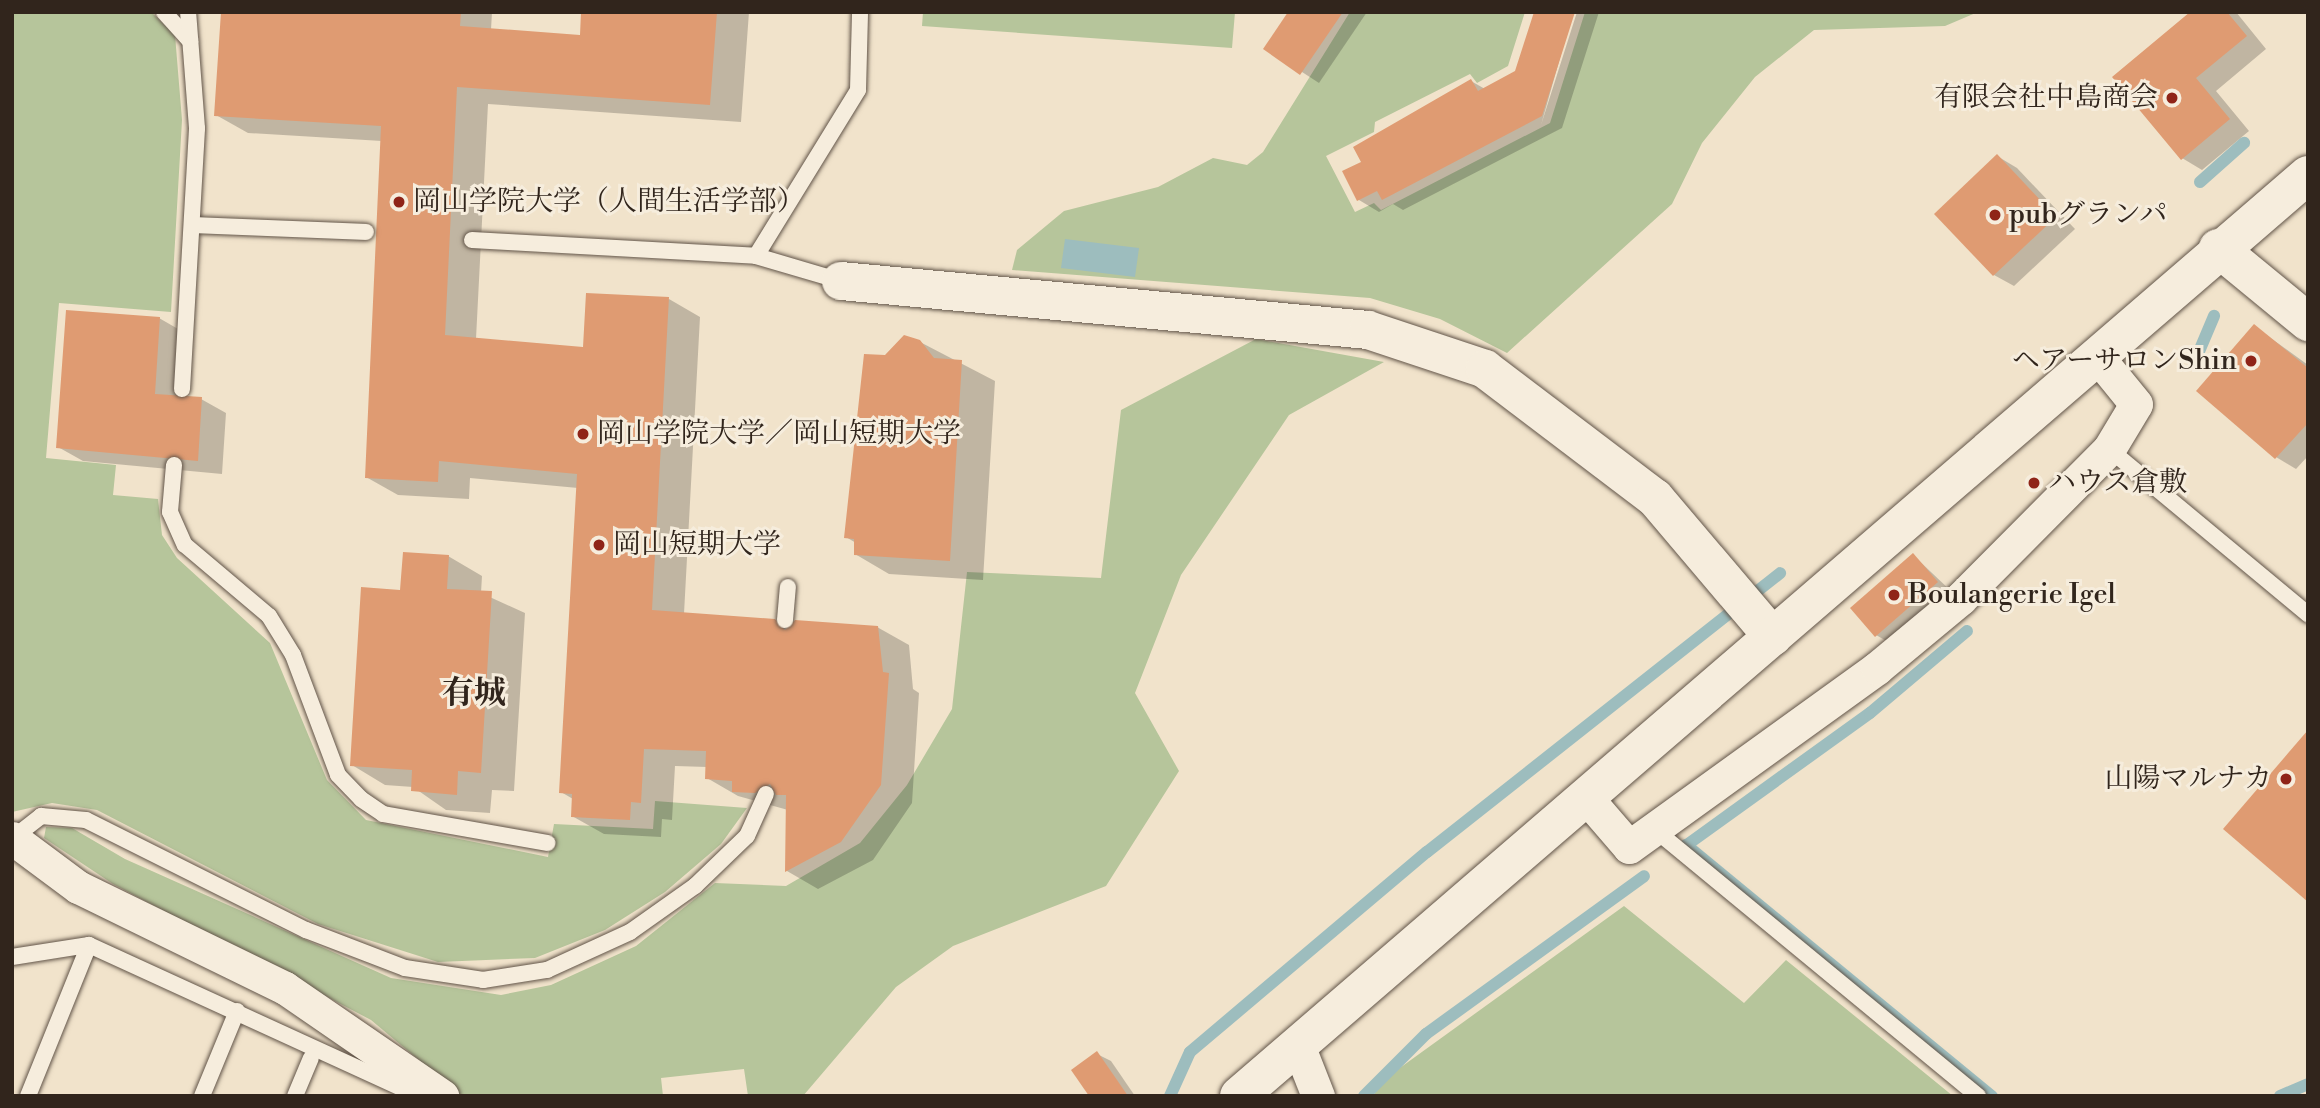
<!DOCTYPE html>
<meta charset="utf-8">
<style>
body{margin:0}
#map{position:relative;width:2320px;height:1108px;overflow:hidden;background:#f1e3cb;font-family:"Libre Bodoni","Noto Serif JP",serif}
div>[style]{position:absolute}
.green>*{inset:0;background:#b6c59b}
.water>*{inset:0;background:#9dbdbe}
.shadow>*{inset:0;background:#0003}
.stream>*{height:12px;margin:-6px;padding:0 6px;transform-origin:6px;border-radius:6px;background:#9dbdbe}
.building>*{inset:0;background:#df9b72}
.roads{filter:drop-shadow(0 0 2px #615448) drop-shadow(0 0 2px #615448)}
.service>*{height:16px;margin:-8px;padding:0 8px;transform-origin:8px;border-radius:8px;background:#f6eddd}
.minor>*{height:33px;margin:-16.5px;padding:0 16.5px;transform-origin:16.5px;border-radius:16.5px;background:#f6eddd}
.tertiary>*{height:38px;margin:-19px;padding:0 19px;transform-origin:19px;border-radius:19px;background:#f6eddd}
.dots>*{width:19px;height:19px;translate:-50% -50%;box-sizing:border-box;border:4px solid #f6eddd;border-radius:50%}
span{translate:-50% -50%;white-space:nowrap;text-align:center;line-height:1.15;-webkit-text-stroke:6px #f6eddd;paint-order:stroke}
.poi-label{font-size:28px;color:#31251c}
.right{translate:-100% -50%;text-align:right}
.left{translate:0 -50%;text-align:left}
.quarter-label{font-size:32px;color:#31251c;font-weight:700}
.frame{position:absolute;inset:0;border:14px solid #31251c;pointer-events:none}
</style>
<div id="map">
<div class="green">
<i style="clip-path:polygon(12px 12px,151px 12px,175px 35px,182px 120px,171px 312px,59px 303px,46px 458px,116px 465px,113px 495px,158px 499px,162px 535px,177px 558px,270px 643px,327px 780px,366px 820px,548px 857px,554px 824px,653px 829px,655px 801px,747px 808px,721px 844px,665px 892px,605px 930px,535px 958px,438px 962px,318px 924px,97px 810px,52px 803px,12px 812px)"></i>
<i style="clip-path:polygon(923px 12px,1235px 12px,1232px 48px,922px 26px)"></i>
<i style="clip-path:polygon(1350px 12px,1525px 12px,1508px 66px,1477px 83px,1470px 74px,1375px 122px,1374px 132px,1326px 156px,1355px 212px,1374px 203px,1381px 210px,1550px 123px,1585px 12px,1978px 12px,1945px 26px,1814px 30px,1755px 77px,1702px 143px,1672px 204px,1507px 353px,1440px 319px,1370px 298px,1012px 270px,1017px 250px,1064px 211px,1158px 187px,1213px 158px,1247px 165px,1263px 152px)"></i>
<i style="clip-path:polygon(1256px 339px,1384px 362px,1289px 415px,1181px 575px,1135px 693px,1179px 771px,1106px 886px,953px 946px,896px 987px,803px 1096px,748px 1096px,744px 1069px,661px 1078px,663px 1096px,462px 1096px,371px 1020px,113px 884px,44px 838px,46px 827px,72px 828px,125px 859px,391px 978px,501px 995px,551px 985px,636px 946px,715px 883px,786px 886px,860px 843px,907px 785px,952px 709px,967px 572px,1101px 578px,1121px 410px)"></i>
<i style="clip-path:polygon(1624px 906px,1744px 1003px,1786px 960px,1953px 1096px,1374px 1096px,1379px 1083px)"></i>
</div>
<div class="water">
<i style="clip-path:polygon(1065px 239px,1139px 248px,1135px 277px,1061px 268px)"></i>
</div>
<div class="shadow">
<i style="clip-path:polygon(222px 12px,492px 12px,491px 30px,581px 37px,583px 12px,749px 12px,741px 122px,488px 104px,476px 339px,585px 349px,669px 299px,700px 317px,684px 614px,774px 621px,789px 629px,877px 627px,909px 645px,913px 689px,919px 693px,912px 803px,873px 860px,818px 889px,787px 871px,788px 810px,738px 796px,707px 778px,707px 767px,675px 766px,672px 820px,662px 819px,661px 837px,604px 834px,572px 816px,573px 799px,561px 792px,578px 488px,470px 478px,469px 499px,398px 495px,366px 477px,382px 141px,248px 133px,216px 115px)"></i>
<i style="clip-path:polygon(1292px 12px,1367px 12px,1319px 83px,1265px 48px)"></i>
<i style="clip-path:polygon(1573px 12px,1541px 125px,1577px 12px,1599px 12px,1562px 128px,1403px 210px,1393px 204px,1379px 212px,1359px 200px,1363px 162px,1471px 81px,1485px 89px,1516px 73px)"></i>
<i style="clip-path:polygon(2193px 12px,2236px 12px,2266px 49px,2216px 91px,2249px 131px,2202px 170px,2182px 158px)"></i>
<i style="clip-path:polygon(1997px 156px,2017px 168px,2075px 229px,2014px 286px,1994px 275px)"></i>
<i style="clip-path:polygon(159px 318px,185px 333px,180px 397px,201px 399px,226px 413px,222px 474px,83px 461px,58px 447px)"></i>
<i style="clip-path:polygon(2254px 326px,2308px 365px,2308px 456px,2296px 469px,2276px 457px)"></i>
<i style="clip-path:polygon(920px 342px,995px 381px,983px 580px,889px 574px,855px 554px,856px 543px,846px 537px,885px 357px)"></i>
<i style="clip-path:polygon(1913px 555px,1951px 591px,1890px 643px,1876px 635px)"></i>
<i style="clip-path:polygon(448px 556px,482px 576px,481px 593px,525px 613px,514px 791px,492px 790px,490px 813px,446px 810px,413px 787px,385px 785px,352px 765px,402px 592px)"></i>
<i style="clip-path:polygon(1097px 1054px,1111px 1061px,1135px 1096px,1091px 1096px)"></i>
</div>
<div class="stream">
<i style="left:2200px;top:182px;width:59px;rotate:-41.6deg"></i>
<i style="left:2195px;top:361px;width:49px;rotate:-67.1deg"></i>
<i style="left:1686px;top:845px;width:396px;rotate:39.4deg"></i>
<i style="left:1684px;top:847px;width:229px;rotate:-35.8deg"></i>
<i style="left:1870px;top:713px;width:127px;rotate:-40.2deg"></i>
<i style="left:1170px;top:1096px;width:48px;rotate:-65.6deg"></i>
<i style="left:1190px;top:1052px;width:310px;rotate:-40.2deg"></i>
<i style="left:1427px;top:852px;width:450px;rotate:-38.3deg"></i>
<i style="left:1364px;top:1096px;width:88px;rotate:-45deg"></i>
<i style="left:1426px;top:1034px;width:269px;rotate:-35.9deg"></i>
<i style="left:2280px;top:1096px;width:30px;rotate:-23deg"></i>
</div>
<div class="building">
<i style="clip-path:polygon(221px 12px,461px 12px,460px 26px,580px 35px,581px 12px,717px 12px,710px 105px,457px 87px,445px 335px,583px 347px,586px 293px,669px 297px,652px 610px,775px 619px,785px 630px,795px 620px,878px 626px,883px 672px,889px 673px,881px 785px,841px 842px,785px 872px,786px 795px,776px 795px,770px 784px,755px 793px,732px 792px,732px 781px,705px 779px,706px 751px,644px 749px,641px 803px,631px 802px,630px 820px,571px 817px,572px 794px,559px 793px,577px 474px,439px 461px,438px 482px,365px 478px,381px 126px,214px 116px)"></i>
<i style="clip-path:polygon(1288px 12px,1343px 12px,1300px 75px,1263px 49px)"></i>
<i style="clip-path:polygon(1534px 12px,1575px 12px,1542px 116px,1382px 200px,1377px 191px,1357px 201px,1342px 171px,1361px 162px,1353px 147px,1471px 79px,1478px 91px,1515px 71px)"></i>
<i style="clip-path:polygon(2190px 12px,2227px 12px,2247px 36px,2196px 78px,2230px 119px,2181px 160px,2112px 77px)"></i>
<i style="clip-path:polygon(1997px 154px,2056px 217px,1993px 276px,1934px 214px)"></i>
<i style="clip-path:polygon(66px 310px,160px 317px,155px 394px,202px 397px,198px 461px,56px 448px)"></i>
<i style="clip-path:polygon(2254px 324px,2308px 368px,2308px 423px,2275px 459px,2196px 391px)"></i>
<i style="clip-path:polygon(904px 335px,920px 340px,934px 358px,962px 360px,950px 561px,854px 555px,854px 539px,844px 538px,864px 354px,885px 355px)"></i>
<i style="clip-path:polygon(403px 552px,449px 555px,447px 589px,492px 591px,481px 773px,458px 771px,457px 795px,411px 791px,412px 770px,350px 766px,361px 587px,400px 590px)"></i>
<i style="clip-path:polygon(1913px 553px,1938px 582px,1875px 637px,1850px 608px)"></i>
<i style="clip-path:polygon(2308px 730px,2308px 902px,2223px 829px)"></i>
<i style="clip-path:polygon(1097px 1051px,1128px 1096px,1089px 1096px,1071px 1070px)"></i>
</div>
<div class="roads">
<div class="service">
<i style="left:164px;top:12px;width:39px;rotate:48deg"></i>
<i style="left:194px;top:225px;width:172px;rotate:2.3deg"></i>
<i style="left:472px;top:240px;width:284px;rotate:3.2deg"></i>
<i style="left:756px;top:256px;width:89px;rotate:16.4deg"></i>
<i style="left:756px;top:256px;width:195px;rotate:-58.4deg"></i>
<i style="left:858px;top:90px;width:78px;rotate:-88.5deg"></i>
<i style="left:182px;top:389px;width:261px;rotate:-86.7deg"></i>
<i style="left:197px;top:128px;width:116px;rotate:-94.4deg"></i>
<i style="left:2109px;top:449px;width:259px;rotate:39.7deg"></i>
<i style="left:174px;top:465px;width:47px;rotate:94.9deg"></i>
<i style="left:170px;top:512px;width:36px;rotate:66deg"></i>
<i style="left:185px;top:545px;width:110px;rotate:40.2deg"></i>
<i style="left:269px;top:616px;width:46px;rotate:58.4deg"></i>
<i style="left:293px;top:655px;width:128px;rotate:69.4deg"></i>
<i style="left:338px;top:775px;width:33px;rotate:46deg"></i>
<i style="left:361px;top:799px;width:27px;rotate:34deg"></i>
<i style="left:383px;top:814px;width:167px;rotate:10deg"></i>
<i style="left:785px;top:620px;width:33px;rotate:-85deg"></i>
<i style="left:1654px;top:829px;width:420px;rotate:39.5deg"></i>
<i style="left:13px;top:838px;width:36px;rotate:-38deg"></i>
<i style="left:41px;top:816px;width:45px;rotate:5.1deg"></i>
<i style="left:86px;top:820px;width:246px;rotate:26.6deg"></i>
<i style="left:306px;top:930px;width:106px;rotate:21deg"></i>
<i style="left:405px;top:968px;width:79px;rotate:8.7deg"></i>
<i style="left:483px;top:980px;width:65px;rotate:-8.9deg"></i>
<i style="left:547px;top:970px;width:91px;rotate:-24.6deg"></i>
<i style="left:630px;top:932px;width:80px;rotate:-35.3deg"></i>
<i style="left:695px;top:886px;width:72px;rotate:-43.9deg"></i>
<i style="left:747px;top:836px;width:46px;rotate:-65.7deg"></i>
<i style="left:12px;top:957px;width:78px;rotate:-8.9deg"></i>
<i style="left:89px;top:945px;width:361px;rotate:24.6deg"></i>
<i style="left:28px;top:1096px;width:163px;rotate:-68deg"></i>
<i style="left:202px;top:1096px;width:92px;rotate:-67.6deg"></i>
<i style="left:295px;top:1096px;width:41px;rotate:-67.2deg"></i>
</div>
<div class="minor">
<i style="left:1585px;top:796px;width:67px;rotate:49.2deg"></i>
<i style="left:1629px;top:847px;width:306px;rotate:-35.8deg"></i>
<i style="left:1877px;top:668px;width:108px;rotate:-39.7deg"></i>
<i style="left:1960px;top:599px;width:211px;rotate:-45.2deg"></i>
<i style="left:2109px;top:449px;width:52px;rotate:-59deg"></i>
<i style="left:2136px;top:404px;width:63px;rotate:-129.2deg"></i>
<i style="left:12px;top:838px;width:82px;rotate:36.6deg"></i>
<i style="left:78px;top:887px;width:230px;rotate:26deg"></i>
<i style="left:285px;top:988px;width:191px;rotate:34.5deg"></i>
<i style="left:1298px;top:1045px;width:55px;rotate:68.6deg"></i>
</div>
<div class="tertiary">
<i style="left:2218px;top:248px;width:117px;rotate:39.4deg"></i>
<i style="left:841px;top:281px;width:529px;rotate:5.31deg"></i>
<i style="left:1368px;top:330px;width:123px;rotate:18.4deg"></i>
<i style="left:1485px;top:369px;width:213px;rotate:37.2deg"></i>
<i style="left:1655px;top:498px;width:182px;rotate:49.7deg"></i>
<i style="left:1239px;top:1096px;width:1411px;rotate:-40.75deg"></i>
</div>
</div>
<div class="dots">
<i style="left:2172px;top:98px;background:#8f2418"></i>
<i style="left:399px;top:202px;background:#8f2418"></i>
<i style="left:1995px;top:215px;background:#8f2418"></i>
<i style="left:2251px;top:361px;background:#8f2418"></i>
<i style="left:583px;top:434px;background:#8f2418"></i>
<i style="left:2034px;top:483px;background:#8f2418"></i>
<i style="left:599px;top:545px;background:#8f2418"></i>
<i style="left:1894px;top:595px;background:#8f2418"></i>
<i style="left:2286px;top:779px;background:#8f2418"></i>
</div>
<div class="poi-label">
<span class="right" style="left:2158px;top:98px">有限会社中島商会</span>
<span class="left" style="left:413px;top:202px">岡山学院大学（人間生活学部）</span>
<span class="left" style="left:2009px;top:215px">pubグランパ</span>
<span class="right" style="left:2237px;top:361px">ヘアーサロンShin</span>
<span class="left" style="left:597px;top:434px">岡山学院大学／岡山短期大学</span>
<span class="left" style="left:2048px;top:483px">ハウス倉敷</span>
<span class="left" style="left:613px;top:545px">岡山短期大学</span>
<span class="left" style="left:1908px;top:595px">Boulangerie Igel</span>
<span class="right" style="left:2272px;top:779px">山陽マルナカ</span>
</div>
<div class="quarter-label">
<span style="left:474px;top:693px">有城</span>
</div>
<div class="frame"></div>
</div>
